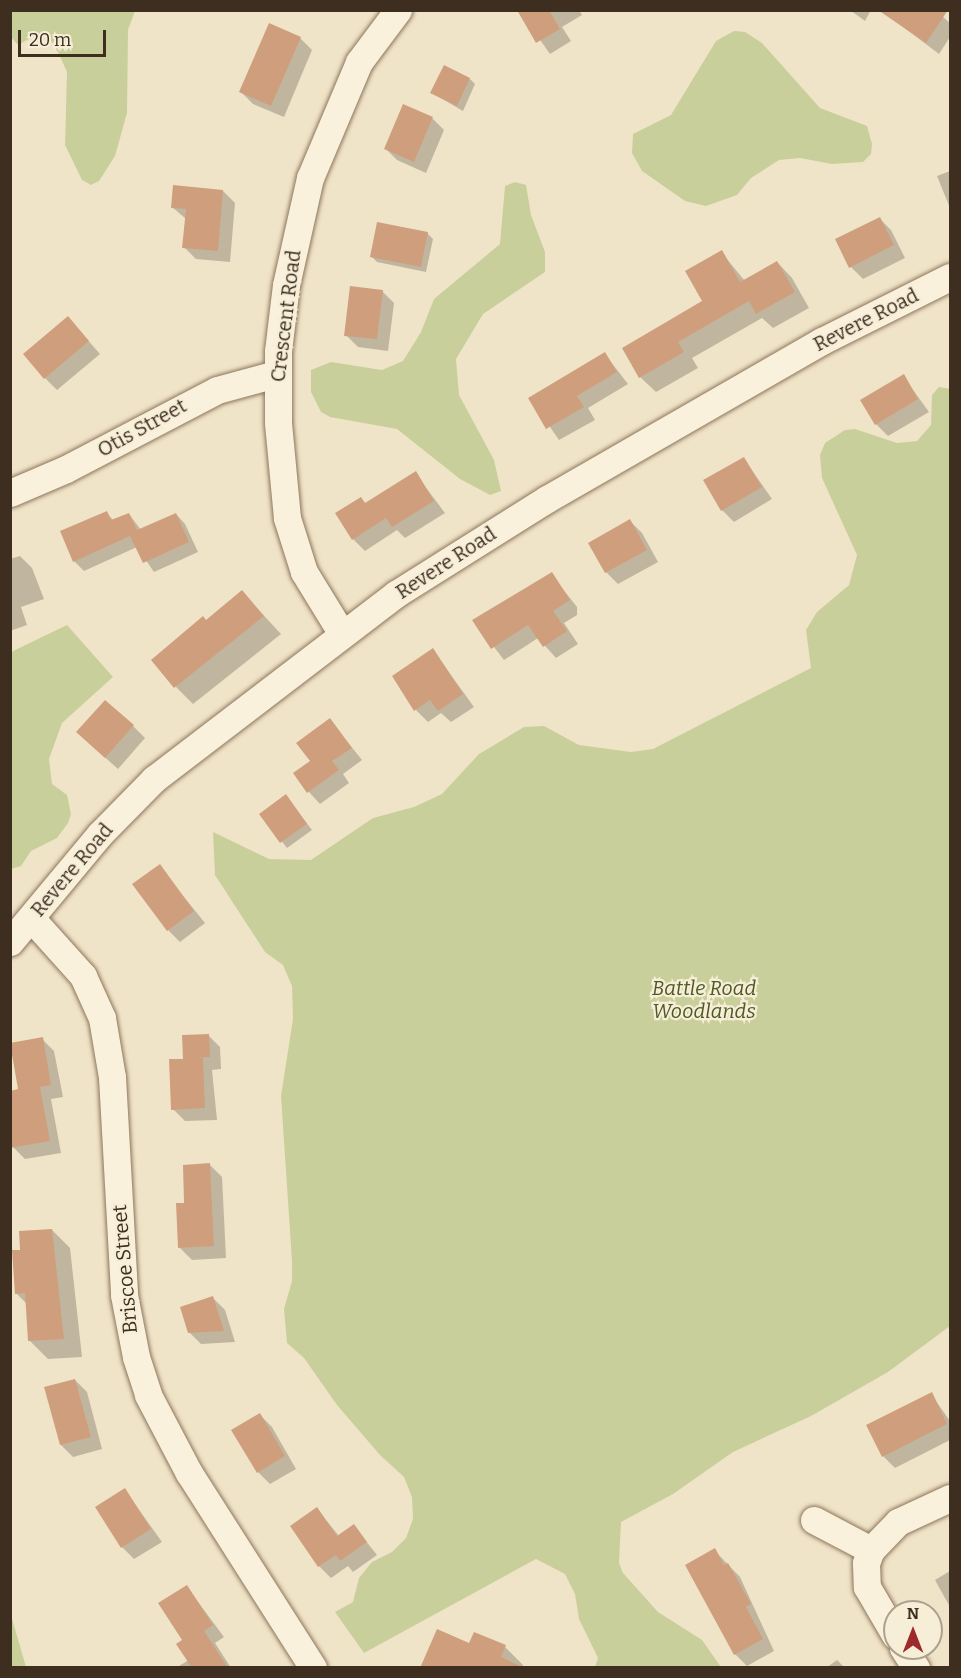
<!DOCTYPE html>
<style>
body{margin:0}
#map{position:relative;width:961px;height:1678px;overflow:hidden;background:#f0e4c8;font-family:Bitter,serif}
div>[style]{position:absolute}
.green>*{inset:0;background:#c9cf9b}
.shadow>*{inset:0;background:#0003}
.building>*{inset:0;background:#cf9f7d}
.roads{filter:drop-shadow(0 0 2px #8d765c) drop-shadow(0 0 2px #8d765c)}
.street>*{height:27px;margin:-13.5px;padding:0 13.5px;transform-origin:13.5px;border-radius:13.5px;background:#faf1dc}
span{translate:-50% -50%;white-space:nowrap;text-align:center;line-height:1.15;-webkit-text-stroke:4.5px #f7eed8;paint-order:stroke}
.street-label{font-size:20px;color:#3d2e20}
.park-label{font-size:20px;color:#4d5a26;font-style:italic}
.frame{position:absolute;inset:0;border:12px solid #3d2e20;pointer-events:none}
.north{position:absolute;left:883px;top:1600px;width:60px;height:60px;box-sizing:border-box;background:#f7eed8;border:2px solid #ada18e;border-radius:50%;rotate:0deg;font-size:16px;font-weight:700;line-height:24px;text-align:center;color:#3d2e20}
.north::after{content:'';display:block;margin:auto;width:21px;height:27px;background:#9e2a2b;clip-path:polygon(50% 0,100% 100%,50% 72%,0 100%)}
.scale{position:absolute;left:18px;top:30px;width:88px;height:27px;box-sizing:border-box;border:3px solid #3d2e20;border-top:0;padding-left:8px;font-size:18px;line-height:21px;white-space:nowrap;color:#3d2e20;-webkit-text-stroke:4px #f7eed8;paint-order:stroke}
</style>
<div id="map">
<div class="green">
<i style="clip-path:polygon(12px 11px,135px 11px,128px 30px,127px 113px,115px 156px,99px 181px,91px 185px,82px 180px,65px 145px,67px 72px,59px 54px,48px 36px,36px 35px,18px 45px,11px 37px)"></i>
<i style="clip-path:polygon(734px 31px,745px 32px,762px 43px,820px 108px,867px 126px,872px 144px,871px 154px,863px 162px,832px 164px,800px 158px,779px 160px,751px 178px,737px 195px,706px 206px,685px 201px,642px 171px,632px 153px,633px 134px,671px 115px,716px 41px)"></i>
<i style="clip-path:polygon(515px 182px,526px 185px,531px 215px,545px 252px,545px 272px,483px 314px,456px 359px,459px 395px,494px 460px,501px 491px,490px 495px,460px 479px,397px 429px,330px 417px,321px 412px,311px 392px,311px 370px,331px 362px,382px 370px,403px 361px,421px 332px,434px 299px,500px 244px,505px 186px)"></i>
<i style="clip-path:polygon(939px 387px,950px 389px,950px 1326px,888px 1372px,811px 1416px,733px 1452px,673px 1494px,621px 1522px,619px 1563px,623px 1573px,658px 1612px,702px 1640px,721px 1667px,595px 1667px,598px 1658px,579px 1619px,575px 1594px,565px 1574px,536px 1559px,364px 1653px,335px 1612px,353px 1602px,359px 1578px,372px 1562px,392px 1552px,406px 1538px,413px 1519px,412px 1497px,404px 1477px,380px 1455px,337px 1405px,304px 1358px,287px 1343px,284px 1309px,292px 1281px,292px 1261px,281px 1096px,293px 1019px,292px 986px,283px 965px,265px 952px,215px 875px,213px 832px,269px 859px,311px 860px,373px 818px,414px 807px,442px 794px,479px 754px,524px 727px,544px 726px,579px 745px,631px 752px,653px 749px,811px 668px,806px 630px,817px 612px,849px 585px,857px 555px,822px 478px,820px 455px,825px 443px,845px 430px,855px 429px,897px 443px,917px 441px,931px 425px,932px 395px)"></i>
<i style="clip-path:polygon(67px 625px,113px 677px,62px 723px,49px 759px,52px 784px,67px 795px,71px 814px,68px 823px,57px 838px,31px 851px,21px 866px,11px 869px,11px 652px)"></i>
<i style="clip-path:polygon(10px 1615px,11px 1615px,26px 1667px,11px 1667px)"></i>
</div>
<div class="shadow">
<i style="clip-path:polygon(519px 10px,579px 10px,582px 15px,562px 27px,571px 41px,550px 54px)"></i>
<i style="clip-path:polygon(850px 10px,871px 10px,865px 21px)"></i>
<i style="clip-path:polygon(935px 10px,950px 23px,950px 37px,939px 54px,886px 14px)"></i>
<i style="clip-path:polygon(300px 38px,312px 50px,284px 117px,253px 104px,241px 92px)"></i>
<i style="clip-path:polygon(470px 79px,475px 84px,463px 111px,432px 93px)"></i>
<i style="clip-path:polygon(432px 118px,444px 130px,426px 173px,397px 160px,385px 148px)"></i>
<i style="clip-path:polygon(950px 171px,950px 208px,937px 176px)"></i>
<i style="clip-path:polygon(223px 191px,235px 203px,230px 262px,196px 259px,184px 247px,186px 219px,172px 207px)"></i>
<i style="clip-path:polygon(879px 218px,891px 230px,905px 258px,863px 279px,851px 267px)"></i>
<i style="clip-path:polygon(427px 233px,433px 239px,426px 272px,377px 262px,372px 257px)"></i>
<i style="clip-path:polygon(721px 252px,745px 281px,777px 262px,792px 278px,809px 308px,773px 328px,762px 318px,692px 358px,698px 368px,656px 392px,640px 377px,704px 302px)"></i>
<i style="clip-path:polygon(382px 291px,394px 303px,388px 351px,358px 347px,346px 335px)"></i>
<i style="clip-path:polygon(79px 330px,100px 354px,57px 390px,45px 378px)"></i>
<i style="clip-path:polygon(604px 353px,628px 384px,588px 408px,595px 420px,559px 440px,530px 398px)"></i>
<i style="clip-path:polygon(903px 376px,929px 412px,888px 436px,876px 424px)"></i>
<i style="clip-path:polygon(744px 459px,772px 499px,734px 522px,722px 510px)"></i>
<i style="clip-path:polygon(415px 473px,445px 513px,405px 538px,397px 530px,365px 551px,353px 539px,361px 499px,366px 504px)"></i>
<i style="clip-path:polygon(106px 512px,114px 521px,129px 514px,141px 530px,176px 514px,185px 524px,198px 552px,154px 572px,137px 547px,84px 571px,74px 561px)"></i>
<i style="clip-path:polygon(630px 521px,642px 533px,658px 562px,618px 584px,606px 572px)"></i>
<i style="clip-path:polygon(20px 556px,32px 568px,44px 599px,21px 607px,27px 625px,10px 631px,10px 559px)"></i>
<i style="clip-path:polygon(551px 574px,577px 607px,577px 615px,564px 623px,578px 644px,556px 658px,538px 638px,504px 660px,474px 621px)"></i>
<i style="clip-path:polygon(242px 592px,281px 634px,193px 704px,176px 687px,207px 622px)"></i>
<i style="clip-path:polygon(433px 650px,474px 707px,451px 722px,441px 713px,428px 722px,416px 710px)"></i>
<i style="clip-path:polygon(330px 720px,362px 760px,343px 774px,349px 783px,320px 804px,309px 792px,312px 762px)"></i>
<i style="clip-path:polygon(133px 726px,145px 738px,118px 769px,90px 744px)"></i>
<i style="clip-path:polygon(286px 796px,312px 830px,287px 848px,261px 815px)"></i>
<i style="clip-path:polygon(159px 866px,205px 923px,180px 942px,168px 930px)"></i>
<i style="clip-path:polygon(208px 1035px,220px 1047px,221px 1069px,212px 1070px,217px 1120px,185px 1121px,173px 1109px,184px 1060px)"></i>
<i style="clip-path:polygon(42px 1039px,54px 1051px,63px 1097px,51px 1099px,61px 1153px,25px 1159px,13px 1147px,20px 1091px)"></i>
<i style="clip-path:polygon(210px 1165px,222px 1177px,226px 1258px,192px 1260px,180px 1248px,186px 1204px)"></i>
<i style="clip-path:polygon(52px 1230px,70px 1248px,82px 1357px,48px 1359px,30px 1341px,28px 1305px,16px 1293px,21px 1251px)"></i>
<i style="clip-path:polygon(213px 1298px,225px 1310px,235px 1342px,201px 1344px,189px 1332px)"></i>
<i style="clip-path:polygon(75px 1380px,87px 1392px,102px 1449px,73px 1457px,61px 1445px)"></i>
<i style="clip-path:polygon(931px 1394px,950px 1421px,950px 1440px,895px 1468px,883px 1456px)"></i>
<i style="clip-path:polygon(260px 1415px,272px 1427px,296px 1469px,270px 1484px,258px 1472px)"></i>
<i style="clip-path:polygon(125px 1490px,162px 1542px,134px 1559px,122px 1547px)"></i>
<i style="clip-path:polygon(317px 1509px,339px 1536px,354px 1526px,377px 1555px,353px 1572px,348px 1566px,331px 1578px,319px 1566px)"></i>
<i style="clip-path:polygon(714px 1550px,740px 1577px,774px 1651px,747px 1666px,735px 1654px)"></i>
<i style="clip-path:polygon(950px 1571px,950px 1607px,935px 1580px)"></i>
<i style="clip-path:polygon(187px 1587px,224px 1637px,215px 1643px,231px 1668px,179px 1666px,189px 1660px,184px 1640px)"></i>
<i style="clip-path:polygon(470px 1645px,505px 1647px,523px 1665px,522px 1668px)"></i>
<i style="clip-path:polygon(837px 1660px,845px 1668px,826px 1668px)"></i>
</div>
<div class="building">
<i style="clip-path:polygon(517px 10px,549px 10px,560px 29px,536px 43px)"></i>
<i style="clip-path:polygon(878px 10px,948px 10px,926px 43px)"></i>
<i style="clip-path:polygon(269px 23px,301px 37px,271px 106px,239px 92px)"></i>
<i style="clip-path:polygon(444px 65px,470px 78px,457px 106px,430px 93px)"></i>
<i style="clip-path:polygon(403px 104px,433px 117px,414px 162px,384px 149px)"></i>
<i style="clip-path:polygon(173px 185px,223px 190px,218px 251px,182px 248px,186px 209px,171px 208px)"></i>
<i style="clip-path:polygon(880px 217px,894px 245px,849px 268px,835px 239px)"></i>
<i style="clip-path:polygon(377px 222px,428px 232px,421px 267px,370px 257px)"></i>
<i style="clip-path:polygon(722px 250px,740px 282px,777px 261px,795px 292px,756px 314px,749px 301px,678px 342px,684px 352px,639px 378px,622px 348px,702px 301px,685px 271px)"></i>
<i style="clip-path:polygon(350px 286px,383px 290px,377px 339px,344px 336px)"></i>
<i style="clip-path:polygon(68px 316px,89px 341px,44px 379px,23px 354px)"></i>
<i style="clip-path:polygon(605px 352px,617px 372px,577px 396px,584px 407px,546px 429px,528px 398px)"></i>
<i style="clip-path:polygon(904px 374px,918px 399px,875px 425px,860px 400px)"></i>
<i style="clip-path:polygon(744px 457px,762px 487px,721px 511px,703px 480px)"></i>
<i style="clip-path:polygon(416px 471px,434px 501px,392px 527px,386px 518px,352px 540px,335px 513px,361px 497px,365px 503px)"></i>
<i style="clip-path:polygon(107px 511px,111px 520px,129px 513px,137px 530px,176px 513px,189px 542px,143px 563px,130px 536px,73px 562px,60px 531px)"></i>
<i style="clip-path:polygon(630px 519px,647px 550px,605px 573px,588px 543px)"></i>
<i style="clip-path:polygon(552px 572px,570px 600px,553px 611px,567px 631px,543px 647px,528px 625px,491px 649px,472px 620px)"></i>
<i style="clip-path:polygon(242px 590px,264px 616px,174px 688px,151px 660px,203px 616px,206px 620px)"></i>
<i style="clip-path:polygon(433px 648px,463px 694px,438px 711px,430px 700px,414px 711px,392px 676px)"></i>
<i style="clip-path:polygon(105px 700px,134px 725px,105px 758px,76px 732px)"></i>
<i style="clip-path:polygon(330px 718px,352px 748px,332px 761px,339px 770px,307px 793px,293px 773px,310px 761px,296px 743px)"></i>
<i style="clip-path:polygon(286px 794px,307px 824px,280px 843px,259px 814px)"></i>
<i style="clip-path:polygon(160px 864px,194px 911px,167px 931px,132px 884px)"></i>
<i style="clip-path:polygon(209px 1034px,210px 1057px,197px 1058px,203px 1058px,205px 1108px,171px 1110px,169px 1059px,183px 1059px,182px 1035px)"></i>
<i style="clip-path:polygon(43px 1037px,51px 1085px,40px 1087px,50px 1141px,10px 1148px,10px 1091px,18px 1089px,10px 1043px)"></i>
<i style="clip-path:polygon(210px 1163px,214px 1246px,178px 1248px,176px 1203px,184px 1203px,183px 1165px)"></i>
<i style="clip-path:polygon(52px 1229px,64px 1339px,28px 1341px,25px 1293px,15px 1294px,12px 1250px,20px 1250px,19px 1231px)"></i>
<i style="clip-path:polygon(213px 1296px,224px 1331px,188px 1333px,180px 1307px)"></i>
<i style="clip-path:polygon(75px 1379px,91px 1437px,60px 1445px,44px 1387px)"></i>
<i style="clip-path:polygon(932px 1392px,947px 1424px,882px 1457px,866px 1425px)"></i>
<i style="clip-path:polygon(260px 1413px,285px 1456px,257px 1473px,231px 1430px)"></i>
<i style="clip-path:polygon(125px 1488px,151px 1529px,121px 1548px,95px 1507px)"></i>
<i style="clip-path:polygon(317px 1507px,337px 1536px,354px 1524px,367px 1542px,340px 1561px,336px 1555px,318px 1567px,290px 1526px)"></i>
<i style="clip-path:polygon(715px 1548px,724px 1565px,728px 1563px,751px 1604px,746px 1607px,763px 1639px,734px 1655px,685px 1565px)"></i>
<i style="clip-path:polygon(187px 1585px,213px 1625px,204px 1631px,228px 1668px,192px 1668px,176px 1644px,182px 1640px,158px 1603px)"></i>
<i style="clip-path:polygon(437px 1629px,469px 1643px,474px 1632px,506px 1645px,501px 1657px,524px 1668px,420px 1668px)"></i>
</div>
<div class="roads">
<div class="street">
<i style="left:10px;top:493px;width:61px;rotate:-23.2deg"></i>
<i style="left:66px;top:469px;width:170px;rotate:-27.6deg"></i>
<i style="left:217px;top:390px;width:61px;rotate:-15.2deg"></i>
<i style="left:342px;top:634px;width:73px;rotate:-121.5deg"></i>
<i style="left:304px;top:572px;width:57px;rotate:-107.5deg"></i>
<i style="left:287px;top:518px;width:96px;rotate:-95.4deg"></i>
<i style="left:278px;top:422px;width:71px;rotate:-90deg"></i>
<i style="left:278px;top:351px;width:66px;rotate:-83.1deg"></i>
<i style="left:286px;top:285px;width:110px;rotate:-77.4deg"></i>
<i style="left:310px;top:178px;width:126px;rotate:-67.1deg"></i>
<i style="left:359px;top:62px;width:65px;rotate:-53.1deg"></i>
<i style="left:31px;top:918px;width:78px;rotate:48.1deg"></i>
<i style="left:83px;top:976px;width:46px;rotate:65.7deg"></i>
<i style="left:102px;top:1018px;width:60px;rotate:80.4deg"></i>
<i style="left:112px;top:1077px;width:218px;rotate:86.8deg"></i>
<i style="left:124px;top:1295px;width:63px;rotate:79deg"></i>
<i style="left:136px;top:1357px;width:40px;rotate:72deg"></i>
<i style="left:148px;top:1395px;width:88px;rotate:62.3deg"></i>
<i style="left:189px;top:1473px;width:231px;rotate:57.5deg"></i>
<i style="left:10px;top:942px;width:141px;rotate:-50.2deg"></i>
<i style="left:100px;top:834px;width:77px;rotate:-45.5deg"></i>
<i style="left:154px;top:779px;width:305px;rotate:-37.4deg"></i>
<i style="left:396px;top:594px;width:178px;rotate:-32.2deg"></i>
<i style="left:547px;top:499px;width:317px;rotate:-29.9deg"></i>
<i style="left:822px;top:341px;width:143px;rotate:-26.6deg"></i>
<i style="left:814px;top:1520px;width:64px;rotate:27.8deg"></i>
<i style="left:871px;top:1550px;width:14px;rotate:111deg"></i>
<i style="left:866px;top:1563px;width:24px;rotate:88deg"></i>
<i style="left:867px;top:1587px;width:56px;rotate:59.7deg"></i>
<i style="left:871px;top:1550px;width:39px;rotate:-46deg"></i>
<i style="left:898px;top:1522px;width:57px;rotate:-24.8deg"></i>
<i style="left:903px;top:1648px;width:24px;rotate:57deg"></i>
</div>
</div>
<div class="street-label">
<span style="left:286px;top:316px;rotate:-83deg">Crescent Road</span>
<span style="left:866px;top:320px;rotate:-27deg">Revere Road</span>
<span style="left:142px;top:428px;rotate:-29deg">Otis Street</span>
<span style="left:446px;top:563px;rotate:-33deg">Revere Road</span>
<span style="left:72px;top:870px;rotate:-50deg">Revere Road</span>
<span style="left:125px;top:1269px;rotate:-95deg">Briscoe Street</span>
</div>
<div class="park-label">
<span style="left:704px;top:1000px">Battle Road<br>Woodlands</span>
</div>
<div class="frame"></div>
<div class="north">N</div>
<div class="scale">20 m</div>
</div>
